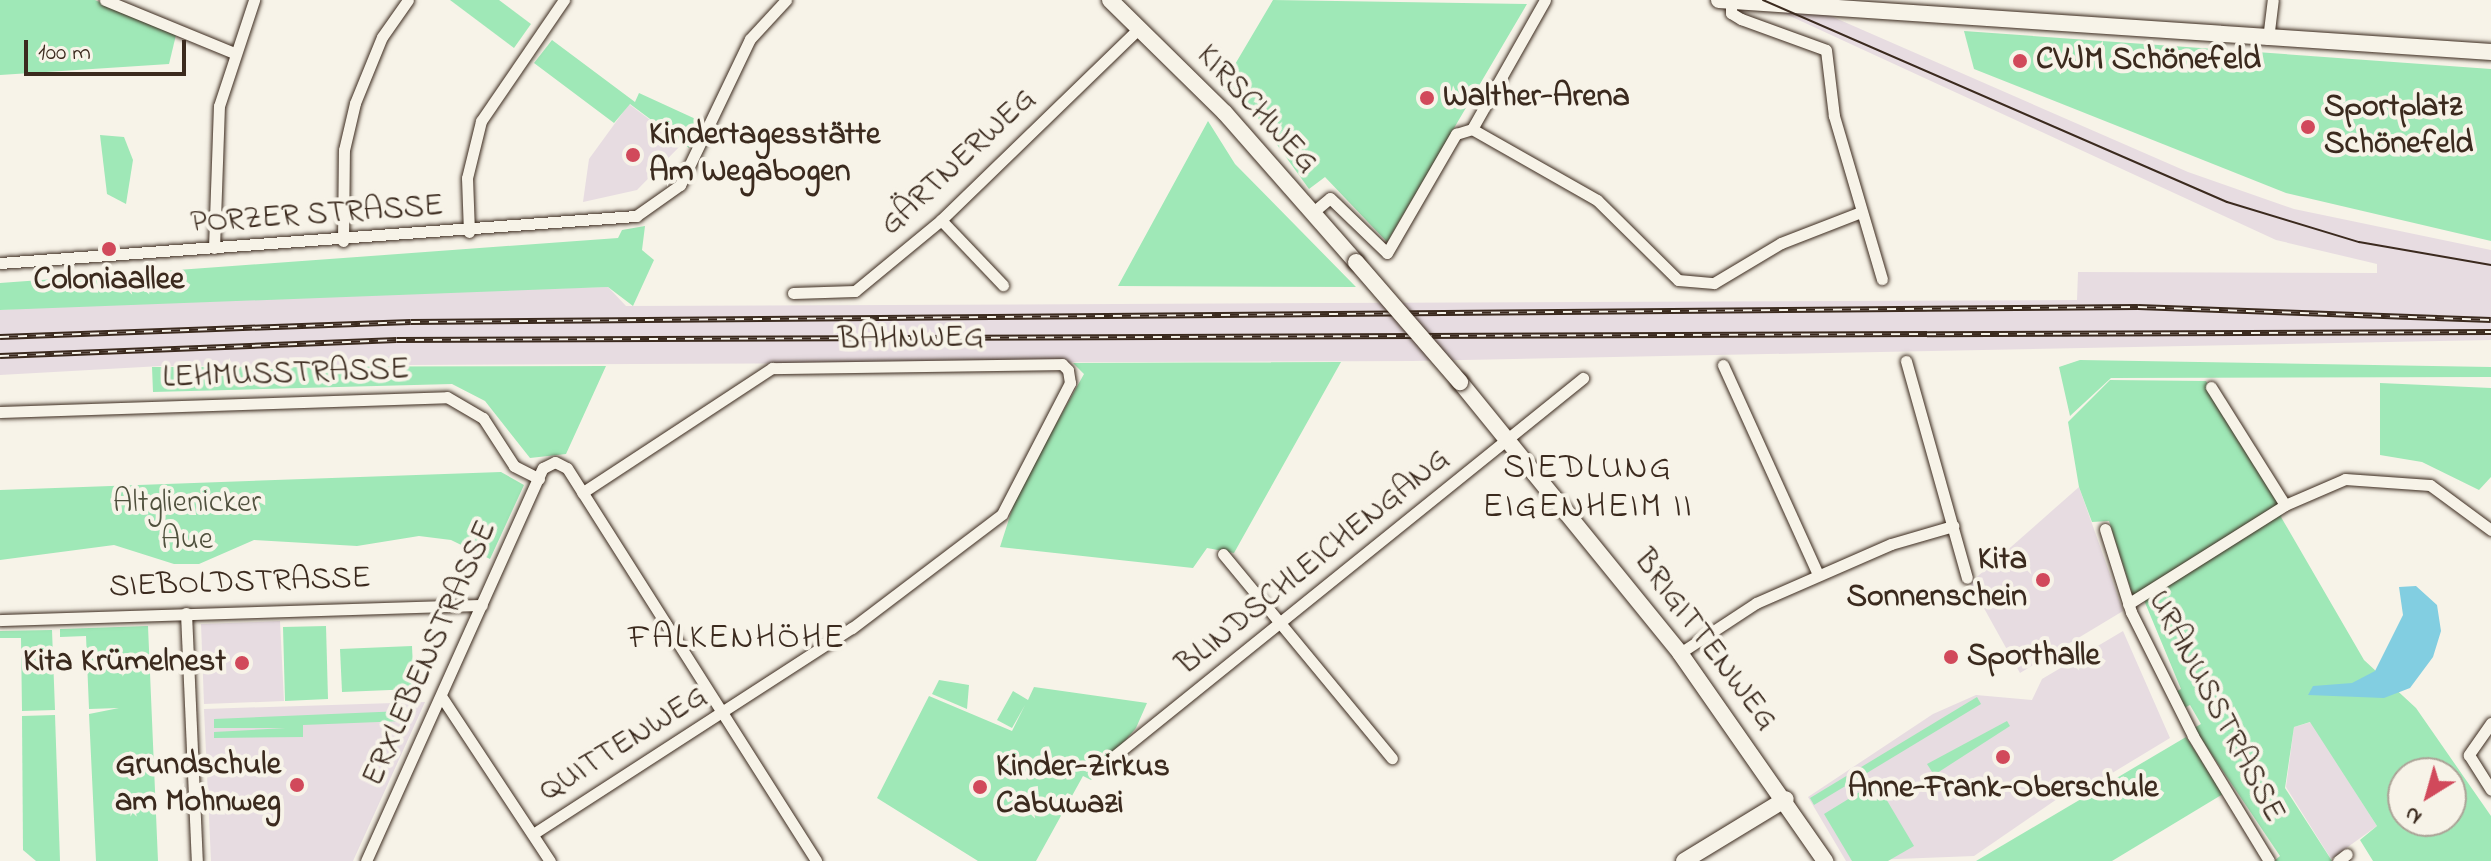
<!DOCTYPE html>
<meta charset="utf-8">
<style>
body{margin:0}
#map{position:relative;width:2491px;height:861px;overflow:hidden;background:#f7f3e8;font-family:"Indie Flower",sans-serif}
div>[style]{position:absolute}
.built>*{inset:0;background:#e7dce1}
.green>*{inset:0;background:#9fe8b7}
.water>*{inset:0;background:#82cee1}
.roads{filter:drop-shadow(0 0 2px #3b2a1e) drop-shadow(0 0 2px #3b2a1e)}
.street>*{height:11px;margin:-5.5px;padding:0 5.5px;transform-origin:5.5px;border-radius:5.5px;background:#f7f3e8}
.secondary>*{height:16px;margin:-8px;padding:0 8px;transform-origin:8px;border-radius:8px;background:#f7f3e8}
.tram>*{height:2px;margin:-1px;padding:0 1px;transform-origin:1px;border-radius:1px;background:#3b2a1e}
.rail>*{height:6px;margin-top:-3px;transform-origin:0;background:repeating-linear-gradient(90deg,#f7f3e8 0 9px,#3b2a1e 0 18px);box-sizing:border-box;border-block:2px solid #3b2a1e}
.bridges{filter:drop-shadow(0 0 2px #3b2a1e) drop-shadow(0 0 2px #3b2a1e)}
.secondary-bridge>*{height:16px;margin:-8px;padding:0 8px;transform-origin:8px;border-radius:8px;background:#f7f3e8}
.dots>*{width:22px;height:22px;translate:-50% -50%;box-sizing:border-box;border:4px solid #f7f3e8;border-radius:50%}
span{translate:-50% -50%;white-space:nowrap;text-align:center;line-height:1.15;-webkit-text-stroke:8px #f7f3e8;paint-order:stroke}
.poi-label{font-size:32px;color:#3b2a1e;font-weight:700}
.left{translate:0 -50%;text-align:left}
.right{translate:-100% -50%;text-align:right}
.street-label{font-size:32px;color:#3b2a1e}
.park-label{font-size:32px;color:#4f503d}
.neighbourhood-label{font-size:34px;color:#3b2a1e;letter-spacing:2px}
.north{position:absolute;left:2387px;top:757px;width:80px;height:80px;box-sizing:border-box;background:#f7f3e8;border:2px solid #aca397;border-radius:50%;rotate:217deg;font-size:22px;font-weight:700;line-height:32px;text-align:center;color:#3b2a1e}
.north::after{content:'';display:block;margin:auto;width:28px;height:36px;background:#d1495b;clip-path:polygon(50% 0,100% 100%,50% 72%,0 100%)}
.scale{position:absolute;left:24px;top:40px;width:162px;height:36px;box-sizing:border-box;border:4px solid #3b2a1e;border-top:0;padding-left:10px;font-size:24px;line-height:28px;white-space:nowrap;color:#3b2a1e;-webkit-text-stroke:6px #f7f3e8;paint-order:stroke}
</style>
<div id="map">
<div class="built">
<i style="clip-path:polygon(1755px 0,1794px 0,2188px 172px,2294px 209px,2491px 250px,2491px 340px,1412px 361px,161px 366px,0 375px,0 310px,161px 299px,608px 287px,626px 306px,2077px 300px,2078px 272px,2377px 273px,2377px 264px,2276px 240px)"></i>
<i style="clip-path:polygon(629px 104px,682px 144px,637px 190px,583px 202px,589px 159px)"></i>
<i style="clip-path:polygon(2079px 487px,2123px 611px,2020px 673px,1970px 583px)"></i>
<i style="clip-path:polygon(280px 621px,284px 701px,204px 704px,201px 624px)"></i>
<i style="clip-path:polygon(2123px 631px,2170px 738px,2094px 784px,2089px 777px,1974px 856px,1846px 861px,1808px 797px,1933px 714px,1976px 695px,2032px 700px,2042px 679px)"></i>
<i style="clip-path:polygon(425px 702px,353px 861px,211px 861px,204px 709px)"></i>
<i style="clip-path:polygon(2311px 722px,2377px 826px,2331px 859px,2286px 787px,2294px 727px)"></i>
</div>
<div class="green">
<i style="clip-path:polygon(0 0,95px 0,176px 35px,169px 64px,0 75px)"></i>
<i style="clip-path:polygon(450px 0,499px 0,531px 24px,514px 48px)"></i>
<i style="clip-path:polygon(1273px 0,1527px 4px,1387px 242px,1325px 177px,1309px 189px,1252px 110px,1221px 88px)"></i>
<i style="clip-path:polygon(1964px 31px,2491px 69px,2491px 241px,2286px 193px,1974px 69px)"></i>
<i style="clip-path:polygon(552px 40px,635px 102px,639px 93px,700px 121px,689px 148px,630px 104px,614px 123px,534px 63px)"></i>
<i style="clip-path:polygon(1208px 121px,1235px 164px,1356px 287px,1118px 286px)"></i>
<i style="clip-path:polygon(100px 135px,124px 137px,133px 160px,126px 204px,107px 194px)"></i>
<i style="clip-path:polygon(645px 226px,642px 250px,654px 260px,633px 306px,608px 287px,0 310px,0 283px,618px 238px,622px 230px)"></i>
<i style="clip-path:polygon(2080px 360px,2491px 367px,2491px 377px,2111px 378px,2070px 416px,2059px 367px)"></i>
<i style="clip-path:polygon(1341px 362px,1234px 553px,1207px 548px,1193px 568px,1000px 547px,1017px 494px,1084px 374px,1073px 363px)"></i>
<i style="clip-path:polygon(606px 366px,566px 454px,530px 458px,485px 401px,452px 384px,153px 392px,152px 367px)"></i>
<i style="clip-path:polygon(evenodd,2110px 380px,2206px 381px,2285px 505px,2281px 517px,2364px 660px,2416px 708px,2491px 816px,2491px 861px,2373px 861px,2360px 840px,2377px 826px,2310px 722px,2294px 727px,2285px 788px,2332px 861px,2274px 861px,2280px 856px,2194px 728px,2201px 724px,2190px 705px,2184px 708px,2175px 692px,2181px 689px,2141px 593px,2133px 596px,2109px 521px,2092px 522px,2079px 487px,2068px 422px,2110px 380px,2403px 773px,2451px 773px,2451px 821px,2403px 821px,2403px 773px)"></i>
<i style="clip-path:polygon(2380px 383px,2491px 388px,2491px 477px,2479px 490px,2422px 462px,2380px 455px)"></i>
<i style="clip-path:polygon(501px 472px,524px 485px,490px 559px,451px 540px,419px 536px,357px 546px,254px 540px,199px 564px,174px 564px,114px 545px,0 560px,0 490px)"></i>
<i style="clip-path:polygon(148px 626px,158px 861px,96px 861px,89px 714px,119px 708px,89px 709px,86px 636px,60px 637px,60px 629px)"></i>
<i style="clip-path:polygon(326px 626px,328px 699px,285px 701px,283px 627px)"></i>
<i style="clip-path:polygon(52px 630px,55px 710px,22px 711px,21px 638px,0 638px,0 631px)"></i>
<i style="clip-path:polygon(412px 646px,414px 689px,342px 692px,340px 649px)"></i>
<i style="clip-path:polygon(939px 680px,969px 685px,967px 709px,932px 694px)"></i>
<i style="clip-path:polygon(1034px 687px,1147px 703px,1136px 728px,1091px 780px,1083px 776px,1036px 861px,978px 861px,877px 798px,929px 696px,1012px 731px,1025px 705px,1012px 728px,997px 720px,1013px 691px,1028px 700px)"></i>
<i style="clip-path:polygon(1977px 697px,1981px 704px,1814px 805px,1810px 798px)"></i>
<i style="clip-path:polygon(403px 711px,404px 721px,303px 725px,303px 737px,214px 738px,214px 732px,286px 728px,214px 728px,214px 719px)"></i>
<i style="clip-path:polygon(55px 715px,60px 861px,36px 861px,23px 850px,22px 716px)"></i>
<i style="clip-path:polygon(2007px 721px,2010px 726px,1934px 775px,1927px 764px)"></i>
<i style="clip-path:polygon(2186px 737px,2223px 794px,2112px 861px,1976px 861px)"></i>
<i style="clip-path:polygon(1876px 782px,1914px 846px,1888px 861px,1852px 861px,1824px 814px)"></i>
</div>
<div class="water">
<i style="clip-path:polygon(2416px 586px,2437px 605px,2441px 631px,2433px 657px,2410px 688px,2384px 698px,2308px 695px,2313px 686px,2352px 683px,2375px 671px,2403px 615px,2399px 587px)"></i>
</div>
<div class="roads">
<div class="street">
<i style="left:105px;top:0;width:137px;rotate:22.3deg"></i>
<i style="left:1545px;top:0;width:148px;rotate:119.5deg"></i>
<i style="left:1472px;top:129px;width:144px;rotate:29.6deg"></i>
<i style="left:1597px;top:200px;width:114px;rotate:44.6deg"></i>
<i style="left:1678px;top:280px;width:36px;rotate:5deg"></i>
<i style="left:1714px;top:283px;width:78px;rotate:-30.8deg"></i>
<i style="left:1781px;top:243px;width:86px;rotate:-21.2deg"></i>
<i style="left:1731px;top:1px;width:12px;rotate:90deg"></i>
<i style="left:1731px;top:13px;width:12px;rotate:31deg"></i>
<i style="left:1741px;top:19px;width:90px;rotate:20deg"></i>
<i style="left:1826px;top:50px;width:66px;rotate:83.1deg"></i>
<i style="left:1834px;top:116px;width:170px;rotate:73.6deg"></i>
<i style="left:2268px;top:39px;width:39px;rotate:-83deg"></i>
<i style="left:1312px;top:213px;width:23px;rotate:-40deg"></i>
<i style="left:1330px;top:198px;width:79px;rotate:44deg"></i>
<i style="left:1387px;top:253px;width:138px;rotate:-59.9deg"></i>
<i style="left:1456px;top:134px;width:17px;rotate:-17deg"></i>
<i style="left:941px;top:220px;width:90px;rotate:46.4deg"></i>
<i style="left:469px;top:232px;width:54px;rotate:-92.1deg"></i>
<i style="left:467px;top:178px;width:59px;rotate:-76.2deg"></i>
<i style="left:481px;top:121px;width:147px;rotate:-55.6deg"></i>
<i style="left:343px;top:241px;width:91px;rotate:-89.4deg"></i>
<i style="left:344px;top:150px;width:48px;rotate:-76.8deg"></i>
<i style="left:355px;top:103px;width:71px;rotate:-67.8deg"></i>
<i style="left:382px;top:37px;width:45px;rotate:-54.9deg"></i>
<i style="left:214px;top:248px;width:142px;rotate:-88deg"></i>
<i style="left:219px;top:106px;width:112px;rotate:-71.7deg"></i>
<i style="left:0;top:263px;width:638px;rotate:-4.23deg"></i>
<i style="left:636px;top:216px;width:54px;rotate:-35.2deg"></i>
<i style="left:680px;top:185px;width:162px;rotate:-64.4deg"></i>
<i style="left:750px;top:39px;width:53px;rotate:-47.3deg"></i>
<i style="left:793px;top:293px;width:62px;rotate:-1.8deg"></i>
<i style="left:855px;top:291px;width:112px;rotate:-39.5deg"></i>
<i style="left:941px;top:220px;width:276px;rotate:-44.1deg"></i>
<i style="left:1906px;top:361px;width:225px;rotate:74.3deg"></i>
<i style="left:1723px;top:365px;width:230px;rotate:65.6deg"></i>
<i style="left:2211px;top:387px;width:139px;rotate:57.9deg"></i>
<i style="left:0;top:412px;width:447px;rotate:-1.9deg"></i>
<i style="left:447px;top:397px;width:42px;rotate:30.3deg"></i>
<i style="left:483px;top:418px;width:57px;rotate:57.1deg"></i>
<i style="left:514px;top:466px;width:28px;rotate:27deg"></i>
<i style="left:2105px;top:529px;width:87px;rotate:72.6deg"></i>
<i style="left:2131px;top:612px;width:139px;rotate:63.4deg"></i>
<i style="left:2193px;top:736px;width:146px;rotate:58.7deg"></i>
<i style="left:1223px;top:554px;width:265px;rotate:50.4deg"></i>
<i style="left:2128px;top:604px;width:186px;rotate:-32.2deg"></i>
<i style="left:2285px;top:505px;width:65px;rotate:-23.4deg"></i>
<i style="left:2345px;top:479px;width:85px;rotate:4deg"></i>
<i style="left:2430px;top:485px;width:76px;rotate:36.4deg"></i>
<i style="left:186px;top:613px;width:248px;rotate:87.5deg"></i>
<i style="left:0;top:620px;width:482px;rotate:-1.8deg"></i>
<i style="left:1680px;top:653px;width:91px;rotate:-33.3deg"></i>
<i style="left:1756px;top:603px;width:147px;rotate:-23.6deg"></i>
<i style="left:1891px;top:544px;width:65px;rotate:-16.2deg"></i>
<i style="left:441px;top:696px;width:198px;rotate:56.6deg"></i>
<i style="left:2491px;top:723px;width:39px;rotate:125deg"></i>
<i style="left:2469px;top:755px;width:41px;rotate:57.8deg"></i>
<i style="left:1113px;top:757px;width:604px;rotate:-38.88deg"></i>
<i style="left:533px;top:834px;width:380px;rotate:-32.9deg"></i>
<i style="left:852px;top:628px;width:188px;rotate:-37.2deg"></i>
<i style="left:1002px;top:514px;width:148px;rotate:-62.6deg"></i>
<i style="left:1070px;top:383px;width:13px;rotate:-99deg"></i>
<i style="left:1068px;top:370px;width:8px;rotate:-135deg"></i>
<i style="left:1062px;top:364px;width:290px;rotate:179.2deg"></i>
<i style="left:772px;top:368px;width:227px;rotate:146.7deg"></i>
<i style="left:366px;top:861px;width:431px;rotate:-65.8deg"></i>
<i style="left:543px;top:468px;width:13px;rotate:-27deg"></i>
<i style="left:555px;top:462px;width:13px;rotate:27deg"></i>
<i style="left:567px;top:468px;width:465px;rotate:57.6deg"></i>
<i style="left:2338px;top:861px;width:11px;rotate:-38deg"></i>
</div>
<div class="secondary">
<i style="left:1110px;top:0;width:161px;rotate:44.5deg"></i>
<i style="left:1225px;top:113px;width:198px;rotate:48.7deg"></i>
<i style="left:1719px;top:0;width:774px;rotate:3.85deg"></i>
<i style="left:1460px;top:382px;width:349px;rotate:50.9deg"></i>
<i style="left:1680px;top:653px;width:254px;rotate:55.1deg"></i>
<i style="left:1684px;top:861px;width:119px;rotate:-31.3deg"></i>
</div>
</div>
<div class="tram">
<i style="left:1763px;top:0;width:506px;rotate:23.53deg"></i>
<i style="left:2227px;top:202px;width:138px;rotate:16.9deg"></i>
<i style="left:2359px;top:242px;width:134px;rotate:9.9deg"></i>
</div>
<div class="rail">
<i style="left:0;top:337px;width:411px;rotate:-2.1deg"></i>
<i style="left:411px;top:322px;width:1727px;rotate:-0.5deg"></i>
<i style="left:2138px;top:307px;width:353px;rotate:2.1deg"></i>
<i style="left:0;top:356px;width:397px;rotate:-2.3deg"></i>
<i style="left:397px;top:340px;width:2094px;rotate:-0.22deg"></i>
</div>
<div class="bridges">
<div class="secondary-bridge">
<i style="left:1356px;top:262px;width:159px;rotate:49.1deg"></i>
</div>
</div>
<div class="dots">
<i style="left:2020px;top:61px;background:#d1495b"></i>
<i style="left:1427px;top:98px;background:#d1495b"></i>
<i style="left:2308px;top:127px;background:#d1495b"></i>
<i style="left:633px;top:155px;background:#d1495b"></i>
<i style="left:109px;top:249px;background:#d1495b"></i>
<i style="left:2043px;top:580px;background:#d1495b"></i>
<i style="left:1951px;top:657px;background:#d1495b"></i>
<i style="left:242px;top:663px;background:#d1495b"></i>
<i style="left:2003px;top:757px;background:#d1495b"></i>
<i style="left:297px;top:785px;background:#d1495b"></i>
<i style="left:980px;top:787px;background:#d1495b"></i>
</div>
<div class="poi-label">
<span class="left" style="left:2036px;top:61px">CVJM Schönefeld</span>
<span class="left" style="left:1443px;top:98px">Walther-Arena</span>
<span class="left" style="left:2324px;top:127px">Sportplatz<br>Schönefeld</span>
<span class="left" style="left:649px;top:155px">Kindertagesstätte<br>Am Wegabogen</span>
<span style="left:109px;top:281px">Coloniaallee</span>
<span class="right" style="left:2027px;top:580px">Kita<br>Sonnenschein</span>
<span class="left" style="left:1967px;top:657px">Sporthalle</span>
<span class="right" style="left:226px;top:663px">Kita Krümelnest</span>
<span class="right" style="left:281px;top:785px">Grundschule<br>am Mohnweg</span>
<span class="left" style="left:996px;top:787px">Kinder-Zirkus<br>Cabuwazi</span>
<span style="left:2003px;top:789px">Anne-Frank-Oberschule</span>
</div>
<div class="street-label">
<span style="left:1256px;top:110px;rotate:47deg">KIRSCHWEG</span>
<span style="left:959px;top:163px;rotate:-43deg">GÄRTNERWEG</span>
<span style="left:317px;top:216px;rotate:-4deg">PORZER STRASSE</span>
<span style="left:911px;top:340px;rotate:-1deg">BAHNWEG</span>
<span style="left:286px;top:375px;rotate:-2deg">LEHMUSSTRASSE</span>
<span style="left:1314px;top:563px;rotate:-39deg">BLINDSCHLEICHENGANG</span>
<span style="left:240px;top:584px;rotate:-2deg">SIEBOLDSTRASSE</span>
<span style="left:1704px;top:641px;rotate:53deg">BRIGITTENWEG</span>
<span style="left:431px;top:654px;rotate:-66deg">ERXLEBENSTRASSE</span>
<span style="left:2215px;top:707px;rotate:62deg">URANUSSTRASSE</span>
<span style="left:624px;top:745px;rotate:-32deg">QUITTENWEG</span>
</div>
<div class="park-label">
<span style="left:187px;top:523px">Altglienicker<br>Aue</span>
</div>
<div class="neighbourhood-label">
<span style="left:1588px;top:489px">SIEDLUNG<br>EIGENHEIM II</span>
<span style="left:737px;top:640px">FALKENHÖHE</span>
</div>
<div class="north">N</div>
<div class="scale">100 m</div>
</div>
